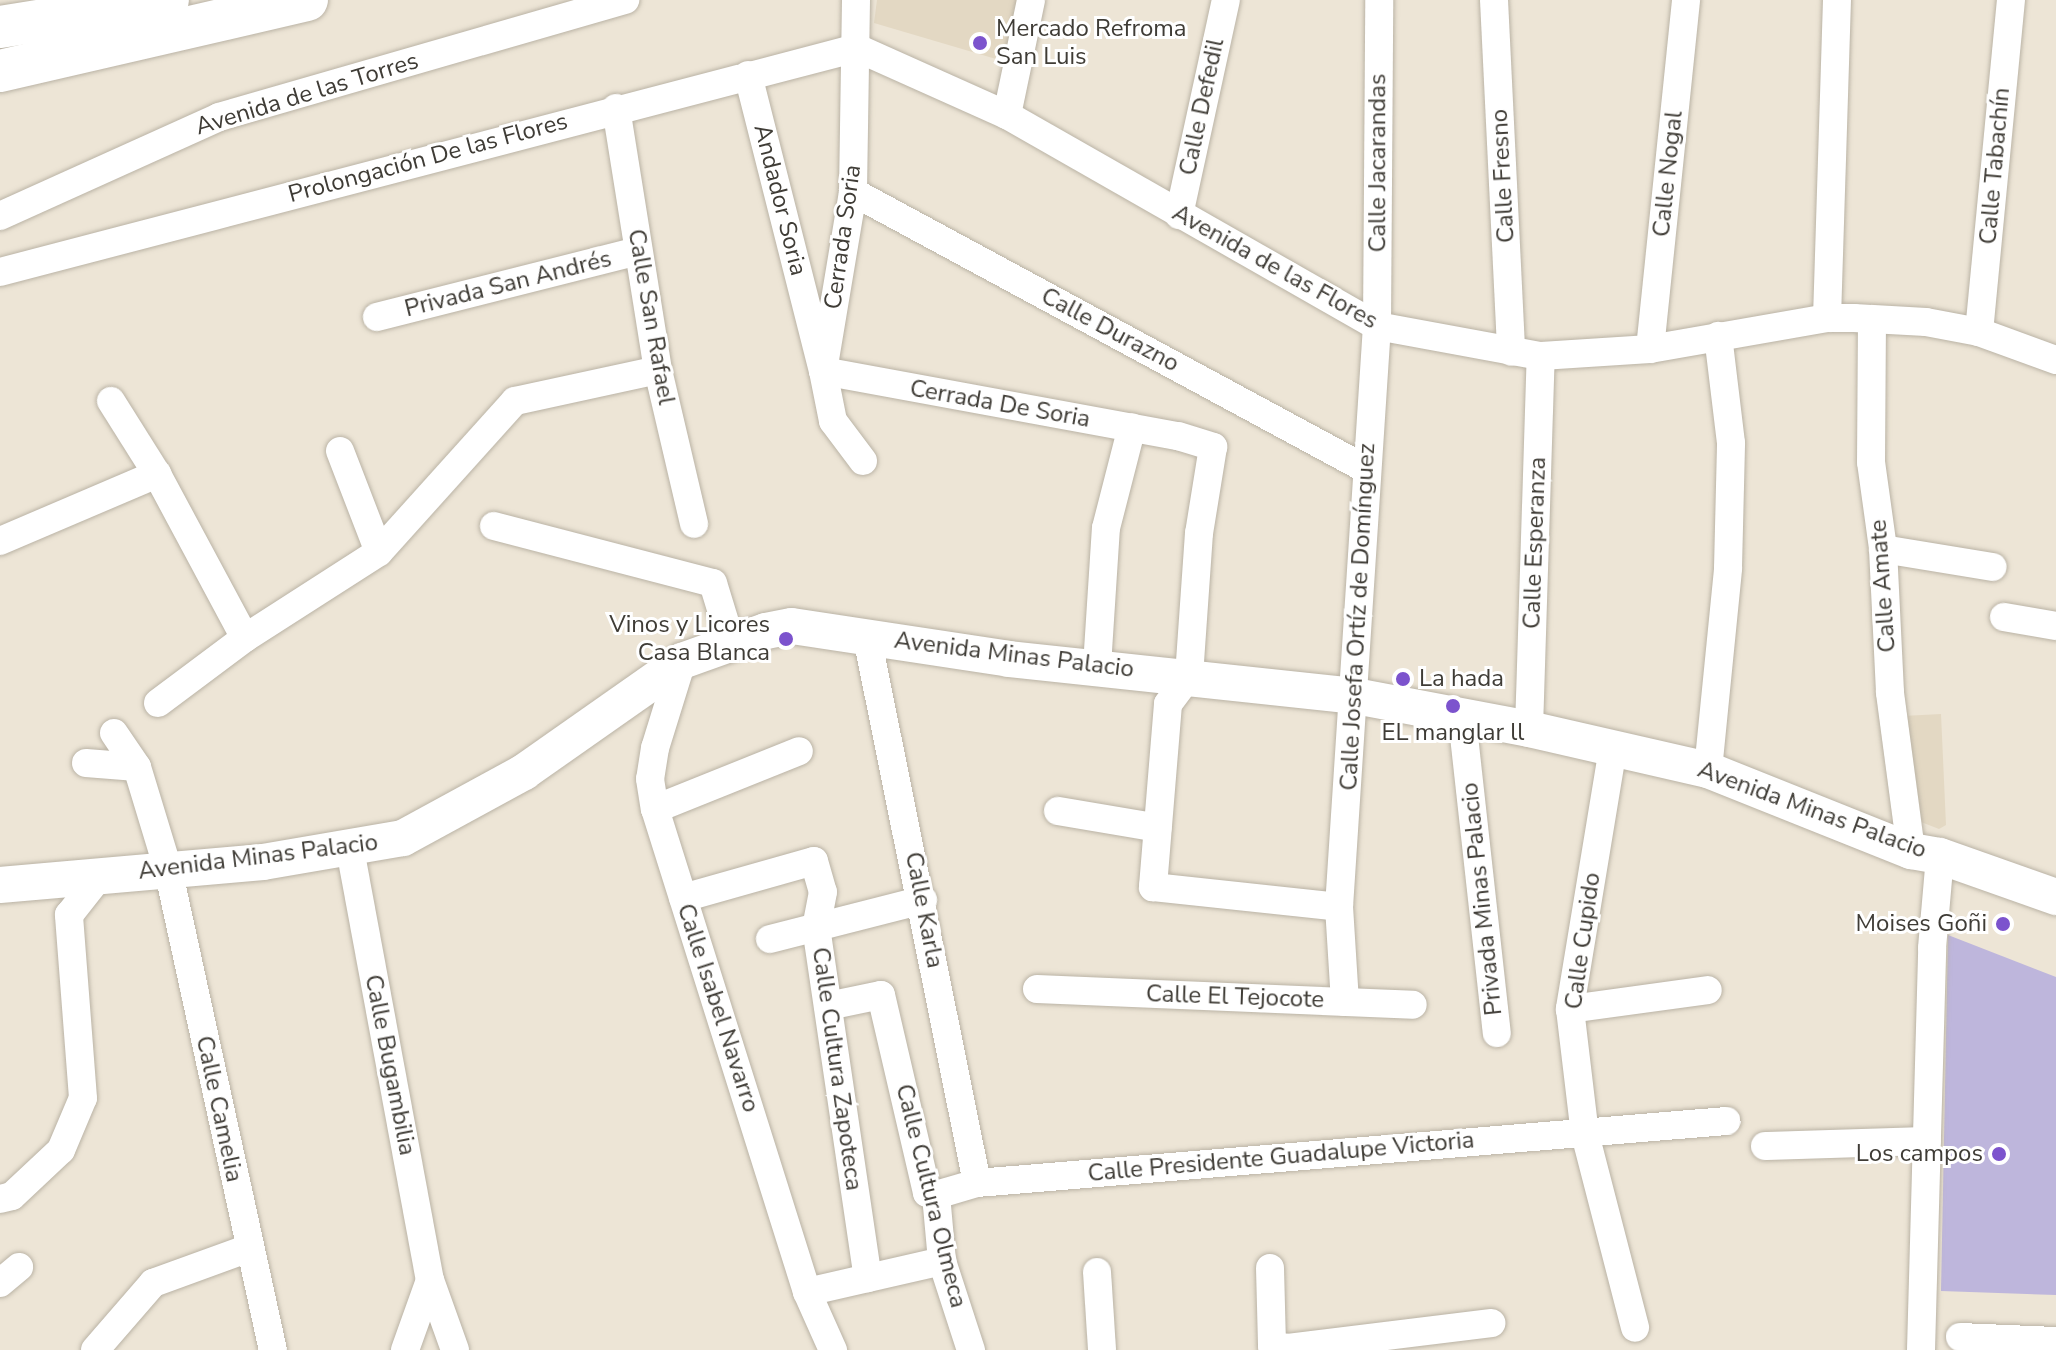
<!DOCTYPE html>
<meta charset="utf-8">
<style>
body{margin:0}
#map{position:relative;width:2056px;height:1350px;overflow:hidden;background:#ede5d6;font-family:"Nunito Sans",sans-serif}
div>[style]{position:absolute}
.built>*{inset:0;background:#e3d8c3}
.green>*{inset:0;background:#beb6dc}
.roads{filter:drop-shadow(0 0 2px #bab3a5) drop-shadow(0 0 2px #bab3a5)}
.minor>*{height:28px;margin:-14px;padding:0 14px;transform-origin:14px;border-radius:14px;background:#fff}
.major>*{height:36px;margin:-18px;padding:0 18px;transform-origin:18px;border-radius:18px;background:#fff}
.highway>*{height:42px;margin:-21px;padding:0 21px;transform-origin:21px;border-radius:21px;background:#fff}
.dots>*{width:22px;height:22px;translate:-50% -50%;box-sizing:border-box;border:4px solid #fff;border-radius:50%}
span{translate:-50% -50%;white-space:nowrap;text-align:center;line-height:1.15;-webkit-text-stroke:6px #fff;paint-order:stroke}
.poi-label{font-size:24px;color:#3f3c36}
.left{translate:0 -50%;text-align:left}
.right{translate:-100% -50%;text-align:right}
.street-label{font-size:24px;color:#3f3c36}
</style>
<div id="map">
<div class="built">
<i style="clip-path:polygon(877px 0,1024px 0,1013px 64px,874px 23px)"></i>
<i style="clip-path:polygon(1941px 714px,1946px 825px,1939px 829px,1916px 820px,1903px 716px)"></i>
</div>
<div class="green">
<i style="clip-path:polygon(1948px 935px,2056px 977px,2056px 1295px,1941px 1291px)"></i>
</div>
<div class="roads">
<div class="minor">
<i style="left:856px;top:0;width:192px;rotate:90.9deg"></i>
<i style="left:853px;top:192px;width:181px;rotate:99.5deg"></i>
<i style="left:823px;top:371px;width:51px;rotate:78.7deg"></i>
<i style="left:833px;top:421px;width:50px;rotate:53.1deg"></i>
<i style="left:1494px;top:0;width:352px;rotate:87.2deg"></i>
<i style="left:748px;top:75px;width:305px;rotate:75.8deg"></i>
<i style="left:823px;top:371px;width:361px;rotate:10.4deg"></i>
<i style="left:1178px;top:436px;width:37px;rotate:17deg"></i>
<i style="left:1213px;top:447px;width:87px;rotate:99.2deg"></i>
<i style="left:1199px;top:533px;width:143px;rotate:94deg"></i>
<i style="left:1189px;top:676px;width:35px;rotate:127deg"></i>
<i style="left:1168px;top:704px;width:184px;rotate:94.7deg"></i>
<i style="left:1153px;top:887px;width:187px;rotate:6.1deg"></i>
<i style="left:616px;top:108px;width:265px;rotate:80.9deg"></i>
<i style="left:658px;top:370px;width:158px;rotate:76.8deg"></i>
<i style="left:1007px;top:115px;width:117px;rotate:-78.2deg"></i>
<i style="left:853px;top:192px;width:583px;rotate:28.37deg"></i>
<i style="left:1179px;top:215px;width:220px;rotate:-77.7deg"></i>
<i style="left:0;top:216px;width:240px;rotate:-24.3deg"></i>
<i style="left:219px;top:117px;width:423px;rotate:-16.1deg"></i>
<i style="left:0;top:272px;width:886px;rotate:-14.65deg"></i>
<i style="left:857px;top:48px;width:164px;rotate:24.1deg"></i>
<i style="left:1007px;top:115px;width:426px;rotate:29.7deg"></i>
<i style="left:1377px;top:326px;width:167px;rotate:10.4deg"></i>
<i style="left:1541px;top:356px;width:109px;rotate:-3.7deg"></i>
<i style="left:1650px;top:349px;width:180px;rotate:-9.9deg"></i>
<i style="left:1827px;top:318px;width:27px"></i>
<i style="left:1854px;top:318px;width:72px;rotate:3.2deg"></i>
<i style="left:1926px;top:322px;width:54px;rotate:10.7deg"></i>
<i style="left:1979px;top:332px;width:82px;rotate:20deg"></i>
<i style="left:377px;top:317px;width:269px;rotate:-14.2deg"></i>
<i style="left:1827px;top:318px;width:318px;rotate:-88.2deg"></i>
<i style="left:1872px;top:320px;width:142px;rotate:90.4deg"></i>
<i style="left:1871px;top:462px;width:88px;rotate:82.1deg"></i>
<i style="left:1883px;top:549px;width:144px;rotate:87.2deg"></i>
<i style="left:1890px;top:693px;width:159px;rotate:82.4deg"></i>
<i style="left:1979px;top:332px;width:334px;rotate:-84.5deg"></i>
<i style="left:1650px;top:349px;width:351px;rotate:-84.1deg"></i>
<i style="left:111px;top:401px;width:86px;rotate:57.8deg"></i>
<i style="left:157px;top:474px;width:186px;rotate:61.8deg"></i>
<i style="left:340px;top:451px;width:108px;rotate:68.9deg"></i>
<i style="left:494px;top:526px;width:226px;rotate:14.6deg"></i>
<i style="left:713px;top:583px;width:62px;rotate:73deg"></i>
<i style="left:0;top:541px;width:171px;rotate:-23.1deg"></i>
<i style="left:1883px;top:549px;width:111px;rotate:9.3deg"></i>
<i style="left:2004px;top:617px;width:53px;rotate:9.8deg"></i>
<i style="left:867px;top:637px;width:557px;rotate:78.61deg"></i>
<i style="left:682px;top:661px;width:91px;rotate:107.2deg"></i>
<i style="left:655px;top:748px;width:31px;rotate:99deg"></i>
<i style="left:650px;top:779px;width:30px;rotate:81deg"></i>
<i style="left:655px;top:809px;width:506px;rotate:72.53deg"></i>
<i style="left:807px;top:1292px;width:64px;rotate:65.9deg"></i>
<i style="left:1097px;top:666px;width:138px;rotate:-86.3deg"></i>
<i style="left:1106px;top:528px;width:104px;rotate:-75.6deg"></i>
<i style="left:158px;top:703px;width:109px;rotate:-36.8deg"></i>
<i style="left:245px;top:638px;width:159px;rotate:-32.7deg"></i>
<i style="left:379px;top:552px;width:203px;rotate:-48deg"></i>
<i style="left:515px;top:401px;width:146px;rotate:-12.2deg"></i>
<i style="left:1462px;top:718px;width:317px;rotate:83.7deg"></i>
<i style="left:1529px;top:729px;width:373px;rotate:-88.2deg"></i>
<i style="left:114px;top:733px;width:41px;rotate:55.9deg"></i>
<i style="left:137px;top:767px;width:107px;rotate:73.1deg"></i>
<i style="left:168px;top:869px;width:492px;rotate:77.7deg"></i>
<i style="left:1613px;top:748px;width:265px;rotate:99.4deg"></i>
<i style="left:1570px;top:1009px;width:126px;rotate:83.2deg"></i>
<i style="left:1585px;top:1134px;width:200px;rotate:75.5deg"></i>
<i style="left:86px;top:763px;width:51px;rotate:4.5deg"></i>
<i style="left:1708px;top:770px;width:203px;rotate:-84.3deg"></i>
<i style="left:1728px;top:568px;width:125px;rotate:-88.6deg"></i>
<i style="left:1731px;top:443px;width:108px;rotate:-96.9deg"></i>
<i style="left:655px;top:809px;width:155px;rotate:-21.9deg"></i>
<i style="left:1058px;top:811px;width:101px;rotate:9.6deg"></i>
<i style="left:350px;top:849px;width:438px;rotate:79.5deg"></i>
<i style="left:430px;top:1280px;width:74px;rotate:70.3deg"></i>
<i style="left:683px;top:898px;width:136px;rotate:-15.8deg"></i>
<i style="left:814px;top:861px;width:32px;rotate:74deg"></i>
<i style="left:823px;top:892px;width:36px;rotate:101deg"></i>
<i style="left:816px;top:927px;width:355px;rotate:81.6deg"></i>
<i style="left:770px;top:939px;width:158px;rotate:-14.3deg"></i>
<i style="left:1037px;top:989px;width:376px;rotate:2.4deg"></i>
<i style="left:1345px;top:1002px;width:95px;rotate:-93.6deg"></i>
<i style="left:1339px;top:907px;width:582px;rotate:-86.26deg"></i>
<i style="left:1377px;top:326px;width:326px;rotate:-89.6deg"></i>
<i style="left:828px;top:1006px;width:54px;rotate:-11.7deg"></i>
<i style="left:881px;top:995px;width:203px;rotate:76.9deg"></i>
<i style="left:927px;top:1193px;width:9px;rotate:13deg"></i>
<i style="left:936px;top:1195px;width:66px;rotate:84.8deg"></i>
<i style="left:942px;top:1261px;width:94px;rotate:72deg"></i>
<i style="left:1570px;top:1009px;width:139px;rotate:-7.8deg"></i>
<i style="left:1765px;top:1146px;width:162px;rotate:-1.8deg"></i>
<i style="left:936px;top:1195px;width:43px;rotate:-16.3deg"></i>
<i style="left:977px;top:1183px;width:752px;rotate:-4.73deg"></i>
<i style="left:0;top:1199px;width:12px;rotate:-14deg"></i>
<i style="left:12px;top:1196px;width:67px;rotate:-43.2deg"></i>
<i style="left:61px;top:1150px;width:56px;rotate:-67.1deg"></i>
<i style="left:83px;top:1098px;width:184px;rotate:-94.4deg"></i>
<i style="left:69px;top:915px;width:48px;rotate:-51.7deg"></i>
<i style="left:1270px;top:1268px;width:78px;rotate:88.5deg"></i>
<i style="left:1272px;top:1346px;width:16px;rotate:7deg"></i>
<i style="left:1288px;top:1348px;width:205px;rotate:-7deg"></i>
<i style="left:1097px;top:1272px;width:78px;rotate:86.3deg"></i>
<i style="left:0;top:1283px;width:25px;rotate:-40deg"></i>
<i style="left:807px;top:1292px;width:139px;rotate:-12.9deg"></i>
<i style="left:1960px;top:1337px;width:96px;rotate:2.4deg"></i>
<i style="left:95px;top:1350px;width:89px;rotate:-49.1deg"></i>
<i style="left:153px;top:1283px;width:102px;rotate:-20deg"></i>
<i style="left:405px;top:1350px;width:74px;rotate:-70.3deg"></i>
<i style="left:1921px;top:1350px;width:402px;rotate:-88.4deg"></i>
<i style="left:1932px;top:948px;width:92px;rotate:-85deg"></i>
</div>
<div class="major">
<i style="left:0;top:885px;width:264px;rotate:-5deg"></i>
<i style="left:263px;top:862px;width:142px;rotate:-9.7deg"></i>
<i style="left:403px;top:838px;width:138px;rotate:-28.6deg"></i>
<i style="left:524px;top:772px;width:193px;rotate:-35.1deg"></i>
<i style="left:682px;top:661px;width:89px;rotate:-19.7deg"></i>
<i style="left:766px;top:631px;width:26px;rotate:-11deg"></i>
<i style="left:792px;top:626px;width:219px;rotate:8.6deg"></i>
<i style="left:1009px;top:659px;width:348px;rotate:6.1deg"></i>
<i style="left:1355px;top:696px;width:177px;rotate:10.7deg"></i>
<i style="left:1529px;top:729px;width:184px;rotate:12.9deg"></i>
<i style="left:1708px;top:770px;width:219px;rotate:21.8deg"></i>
<i style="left:1911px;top:851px;width:29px;rotate:10deg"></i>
<i style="left:1940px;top:856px;width:123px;rotate:19.5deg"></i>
</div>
<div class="highway">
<i style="left:0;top:27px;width:170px;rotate:-9.1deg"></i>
<i style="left:0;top:71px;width:315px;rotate:-13deg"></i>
</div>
</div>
<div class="dots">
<i style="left:980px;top:43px;background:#7c53cd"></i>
<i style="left:786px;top:639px;background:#7c53cd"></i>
<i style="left:1403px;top:679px;background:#7c53cd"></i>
<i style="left:1453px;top:706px;background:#7c53cd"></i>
<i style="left:2003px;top:924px;background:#7c53cd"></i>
<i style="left:1999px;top:1154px;background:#7c53cd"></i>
</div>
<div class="poi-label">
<span class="left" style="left:996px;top:43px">Mercado Refroma<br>San Luis</span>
<span class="right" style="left:770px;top:639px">Vinos y Licores<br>Casa Blanca</span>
<span class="left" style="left:1419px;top:679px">La hada</span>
<span style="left:1453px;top:733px">EL manglar ll</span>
<span class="right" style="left:1987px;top:924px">Moises Goñi</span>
<span class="right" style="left:1983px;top:1154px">Los campos</span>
</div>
<div class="street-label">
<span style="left:307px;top:94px;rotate:-17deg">Avenida de las Torres</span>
<span style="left:1202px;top:107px;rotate:-78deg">Calle Defedil</span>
<span style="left:428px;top:158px;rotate:-15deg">Prolongación De las Flores</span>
<span style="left:1378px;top:163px;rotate:-90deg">Calle Jacarandas</span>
<span style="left:1995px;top:166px;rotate:-85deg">Calle Tabachín</span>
<span style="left:1668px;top:174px;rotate:-84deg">Calle Nogal</span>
<span style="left:1503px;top:176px;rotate:-93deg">Calle Fresno</span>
<span style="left:780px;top:200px;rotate:76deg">Andador Soria</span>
<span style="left:843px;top:237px;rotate:-82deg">Cerrada Soria</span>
<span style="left:1275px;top:267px;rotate:29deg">Avenida de las Flores</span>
<span style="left:508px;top:284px;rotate:-14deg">Privada San Andrés</span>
<span style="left:651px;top:317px;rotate:80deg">Calle San Rafael</span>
<span style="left:1110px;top:330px;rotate:28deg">Calle Durazno</span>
<span style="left:1000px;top:404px;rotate:10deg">Cerrada De Soria</span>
<span style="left:1535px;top:543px;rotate:-88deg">Calle Esperanza</span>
<span style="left:1883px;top:586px;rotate:-94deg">Calle Amate</span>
<span style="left:1358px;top:617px;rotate:-87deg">Calle Josefa Ortíz de Domínguez</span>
<span style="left:1014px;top:655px;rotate:7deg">Avenida Minas Palacio</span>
<span style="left:1812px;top:810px;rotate:20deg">Avenida Minas Palacio</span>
<span style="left:258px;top:857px;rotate:-7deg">Avenida Minas Palacio</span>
<span style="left:1482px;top:899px;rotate:-96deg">Privada Minas Palacio</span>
<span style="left:924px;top:910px;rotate:79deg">Calle Karla</span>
<span style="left:1583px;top:941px;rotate:-82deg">Calle Cupido</span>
<span style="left:1235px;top:997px;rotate:2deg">Calle El Tejocote</span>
<span style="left:718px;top:1008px;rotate:72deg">Calle Isabel Navarro</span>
<span style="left:390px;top:1065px;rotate:79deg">Calle Bugambilia</span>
<span style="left:837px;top:1069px;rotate:82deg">Calle Cultura Zapoteca</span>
<span style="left:219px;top:1109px;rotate:78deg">Calle Camelia</span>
<span style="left:1281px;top:1157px;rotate:-5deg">Calle Presidente Guadalupe Victoria</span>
<span style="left:931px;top:1196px;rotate:76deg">Calle Cultura Olmeca</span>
</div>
</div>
